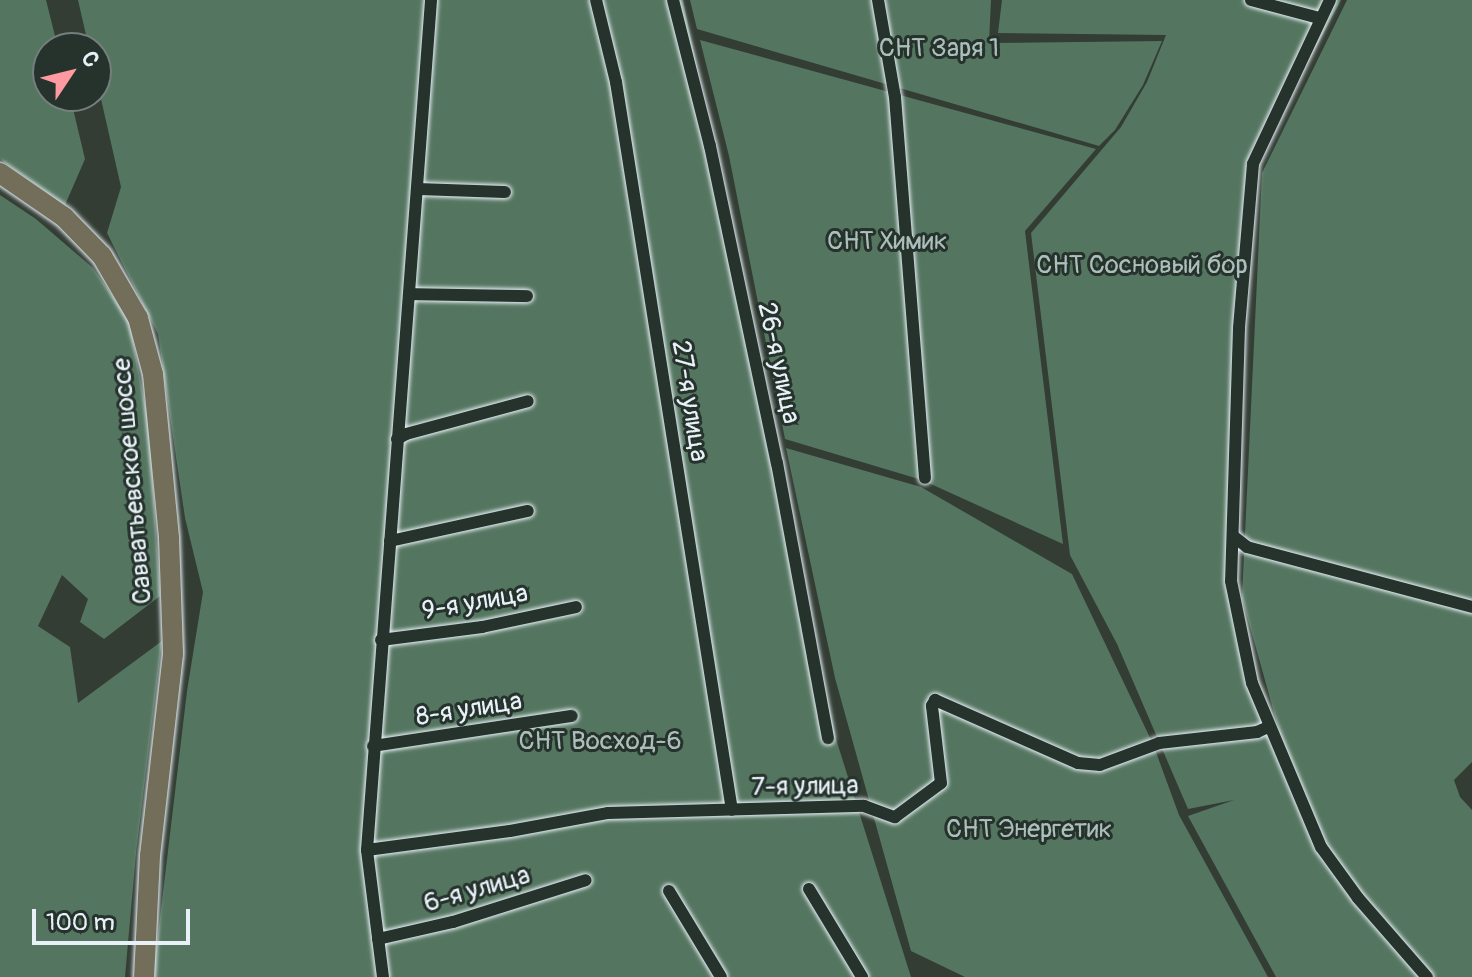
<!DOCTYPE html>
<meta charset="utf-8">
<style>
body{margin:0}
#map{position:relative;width:1472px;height:977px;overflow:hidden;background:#333d34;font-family:Pangolin,sans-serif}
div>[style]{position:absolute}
.green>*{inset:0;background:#54755f}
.roads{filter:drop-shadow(0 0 2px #e8f1f8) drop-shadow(0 0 2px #e8f1f8)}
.minor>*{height:12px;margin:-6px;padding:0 6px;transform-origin:6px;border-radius:6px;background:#26332d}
.primary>*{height:20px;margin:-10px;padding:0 10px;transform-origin:10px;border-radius:10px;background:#726e59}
span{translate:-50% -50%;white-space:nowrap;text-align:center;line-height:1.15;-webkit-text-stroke:6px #26332d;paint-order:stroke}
.park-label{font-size:26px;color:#adbfbb}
.street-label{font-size:26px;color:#e8f1f8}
.north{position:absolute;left:32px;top:32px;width:80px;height:80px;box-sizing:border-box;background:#26332d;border:2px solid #747f7e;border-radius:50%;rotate:55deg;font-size:22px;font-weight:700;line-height:32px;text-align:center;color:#e8f1f8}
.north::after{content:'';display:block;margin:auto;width:28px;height:36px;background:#ff9aa2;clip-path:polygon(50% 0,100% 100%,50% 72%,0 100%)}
.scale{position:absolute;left:32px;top:909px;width:158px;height:36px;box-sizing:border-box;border:4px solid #e8f1f8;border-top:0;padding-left:10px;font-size:24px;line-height:28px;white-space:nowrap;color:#e8f1f8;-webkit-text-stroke:6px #26332d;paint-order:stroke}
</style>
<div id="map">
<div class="green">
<i style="clip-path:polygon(0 0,46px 0,58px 48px,48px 48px,48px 96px,70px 96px,85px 159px,65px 205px,0 159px)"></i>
<i style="clip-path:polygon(78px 0,683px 0,836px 739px,911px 977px,153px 977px,187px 691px,203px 592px,185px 518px,158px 334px,107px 233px,121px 187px,96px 77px,96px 48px,89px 48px)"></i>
<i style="clip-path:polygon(690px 0,991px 0,989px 43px,1162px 41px,1143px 85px,1115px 130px,1099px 146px,697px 29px)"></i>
<i style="clip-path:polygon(1002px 0,1341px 0,1256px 161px,1225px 586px,1293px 780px,1242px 598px,1262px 173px,1347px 0,1472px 0,1472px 762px,1454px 780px,1460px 797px,1472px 810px,1472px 977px,1276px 977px,1188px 816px,1234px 800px,1188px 809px,1117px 644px,1070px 555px,1031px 233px,1121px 127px,1147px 82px,1166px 35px,998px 33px)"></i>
<i style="clip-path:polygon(700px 40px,1096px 149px,1025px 231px,1063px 544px,922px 480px,785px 439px,729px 156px)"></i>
<i style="clip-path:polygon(0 195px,36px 219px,93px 268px,129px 320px,149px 425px,160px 596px,104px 639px,80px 622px,88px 599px,62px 575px,38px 626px,70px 647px,78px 703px,162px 641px,136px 853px,125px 977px,0 977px)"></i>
<i style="clip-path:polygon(786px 448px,921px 487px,1072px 574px,1153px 744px,1179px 815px,1268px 977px,965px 977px,911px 951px,835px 678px)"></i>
</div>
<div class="roads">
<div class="minor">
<i style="left:596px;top:0;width:84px;rotate:76.3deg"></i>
<i style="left:616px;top:82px;width:737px;rotate:80.95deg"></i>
<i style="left:673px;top:0;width:151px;rotate:75.8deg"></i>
<i style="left:710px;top:146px;width:324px;rotate:78.1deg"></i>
<i style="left:777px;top:463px;width:280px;rotate:79.5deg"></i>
<i style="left:878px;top:0;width:98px;rotate:80.1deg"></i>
<i style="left:895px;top:97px;width:382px;rotate:85.5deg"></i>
<i style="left:1251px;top:0;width:70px;rotate:14.8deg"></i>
<i style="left:1330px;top:0;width:181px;rotate:115.2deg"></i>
<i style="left:1253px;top:164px;width:165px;rotate:94.9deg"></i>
<i style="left:1239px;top:328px;width:253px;rotate:91.8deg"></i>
<i style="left:1231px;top:581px;width:104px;rotate:78.4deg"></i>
<i style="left:1252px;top:683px;width:178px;rotate:67.2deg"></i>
<i style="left:1321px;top:847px;width:63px;rotate:54deg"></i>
<i style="left:1358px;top:898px;width:105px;rotate:48.9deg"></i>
<i style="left:417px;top:189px;width:88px;rotate:2deg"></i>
<i style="left:409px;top:294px;width:118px;rotate:1deg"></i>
<i style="left:397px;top:439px;width:10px;rotate:-29deg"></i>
<i style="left:406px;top:434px;width:126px;rotate:-15.1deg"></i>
<i style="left:1233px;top:536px;width:18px;rotate:38deg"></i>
<i style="left:1247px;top:547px;width:233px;rotate:14.9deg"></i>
<i style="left:390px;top:541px;width:141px;rotate:-12.3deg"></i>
<i style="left:381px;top:640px;width:102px;rotate:-7.3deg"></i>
<i style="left:482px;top:627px;width:96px;rotate:-12deg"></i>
<i style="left:373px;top:746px;width:201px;rotate:-8.6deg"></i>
<i style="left:367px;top:850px;width:144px;rotate:-7.6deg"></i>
<i style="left:510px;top:831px;width:100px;rotate:-10.4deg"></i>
<i style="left:608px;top:813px;width:256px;rotate:-1.6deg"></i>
<i style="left:864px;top:806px;width:33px;rotate:20deg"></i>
<i style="left:895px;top:817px;width:57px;rotate:-36.5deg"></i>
<i style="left:941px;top:783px;width:78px;rotate:-96.7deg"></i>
<i style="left:932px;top:706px;width:7px;rotate:-63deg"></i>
<i style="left:935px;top:700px;width:156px;rotate:23.8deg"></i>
<i style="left:1078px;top:763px;width:22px;rotate:5deg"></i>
<i style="left:1100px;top:765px;width:63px;rotate:-20.4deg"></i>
<i style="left:1159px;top:743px;width:99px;rotate:-6.4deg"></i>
<i style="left:1257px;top:732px;width:12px;rotate:-24deg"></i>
<i style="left:809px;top:889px;width:103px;rotate:58.9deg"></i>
<i style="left:669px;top:891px;width:100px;rotate:58.8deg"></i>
<i style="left:378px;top:939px;width:77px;rotate:-12.8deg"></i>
<i style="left:453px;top:922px;width:139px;rotate:-17.5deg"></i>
<i style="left:383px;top:977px;width:128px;rotate:-97.2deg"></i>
<i style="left:367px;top:850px;width:852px;rotate:-85.69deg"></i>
</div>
<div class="primary">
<i style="left:0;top:173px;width:78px;rotate:34.5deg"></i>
<i style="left:64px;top:217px;width:54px;rotate:45.7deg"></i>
<i style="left:102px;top:256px;width:72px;rotate:59.9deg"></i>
<i style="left:138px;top:318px;width:58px;rotate:75deg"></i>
<i style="left:153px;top:374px;width:165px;rotate:84.4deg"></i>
<i style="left:169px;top:538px;width:116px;rotate:88deg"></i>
<i style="left:173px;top:654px;width:203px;rotate:96.5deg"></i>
<i style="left:150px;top:856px;width:121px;rotate:92.8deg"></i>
</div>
</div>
<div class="park-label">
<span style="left:939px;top:49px">СНТ Заря 1</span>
<span style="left:887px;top:242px">СНТ Химик</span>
<span style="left:1142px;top:266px">СНТ Сосновый бор</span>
<span style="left:600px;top:742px">СНТ Восход-6</span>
<span style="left:1029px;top:830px">СНТ Энергетик</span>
</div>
<div class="street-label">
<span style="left:778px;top:363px;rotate:78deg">26-я улица</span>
<span style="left:689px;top:401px;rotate:81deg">27-я улица</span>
<span style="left:133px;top:481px;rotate:-95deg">Савватьевское шоссе</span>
<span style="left:475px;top:603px;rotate:-10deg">9-я улица</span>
<span style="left:469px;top:710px;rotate:-9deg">8-я улица</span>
<span style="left:805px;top:787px;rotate:-1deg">7-я улица</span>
<span style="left:477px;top:890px;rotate:-16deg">6-я улица</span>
</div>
<div class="north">С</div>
<div class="scale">100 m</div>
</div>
